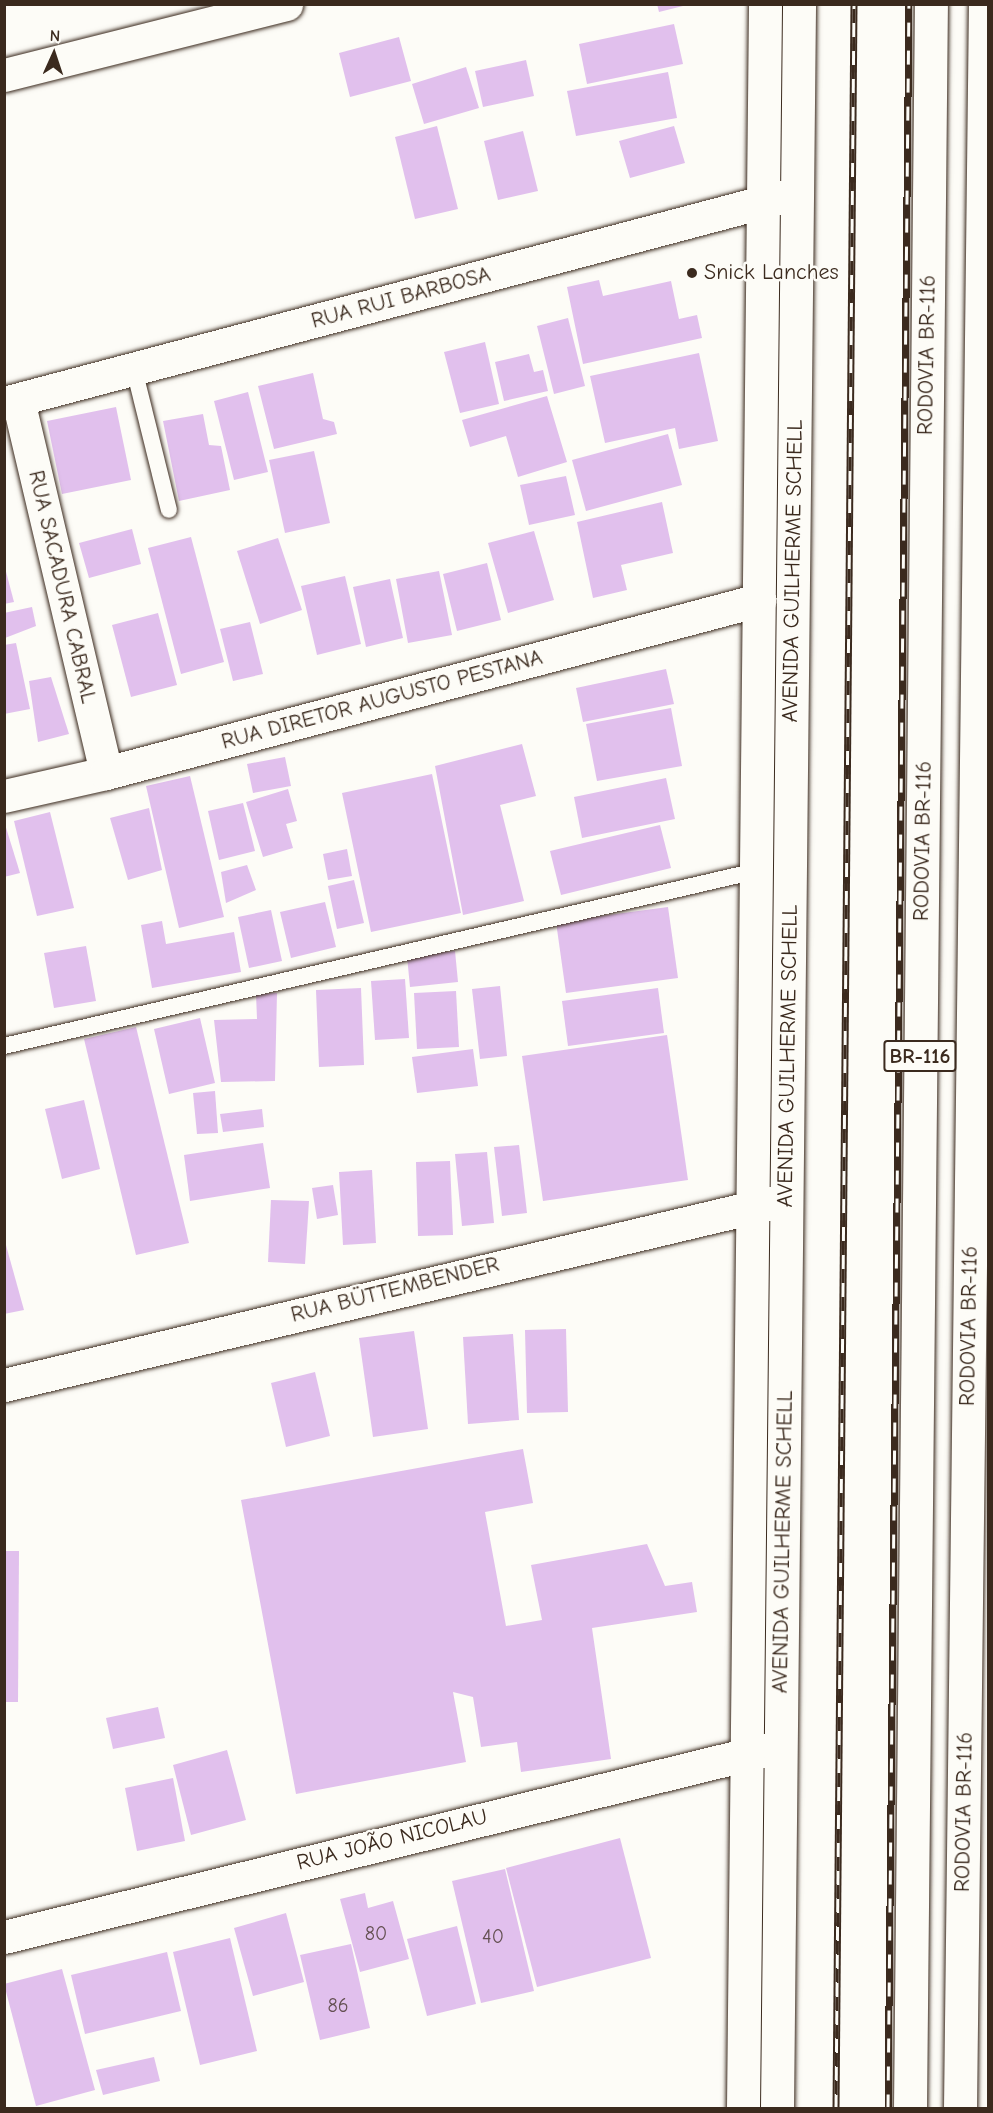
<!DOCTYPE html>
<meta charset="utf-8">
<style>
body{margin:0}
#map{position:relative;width:993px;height:2113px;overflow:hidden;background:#fdfcf7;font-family:"Comic Neue",sans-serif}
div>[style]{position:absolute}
.building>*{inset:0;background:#e1c0ed}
.roads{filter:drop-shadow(0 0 2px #3b2a1e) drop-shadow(0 0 2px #3b2a1e)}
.lane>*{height:16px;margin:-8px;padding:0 8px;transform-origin:8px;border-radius:8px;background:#fdfcf7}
.street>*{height:33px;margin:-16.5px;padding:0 16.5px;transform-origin:16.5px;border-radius:16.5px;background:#fdfcf7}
.secondary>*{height:33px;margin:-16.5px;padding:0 16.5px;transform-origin:16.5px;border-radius:16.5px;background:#fdfcf7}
.highway>*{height:33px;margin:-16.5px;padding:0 16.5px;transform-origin:16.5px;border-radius:16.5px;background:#fdfcf7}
.rail>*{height:7px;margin-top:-3.5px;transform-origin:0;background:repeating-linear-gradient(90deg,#fdfcf7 0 14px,#3b2a1e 0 28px);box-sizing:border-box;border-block:2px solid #3b2a1e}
.dots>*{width:16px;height:16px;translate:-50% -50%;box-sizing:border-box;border:3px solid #fdfcf7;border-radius:50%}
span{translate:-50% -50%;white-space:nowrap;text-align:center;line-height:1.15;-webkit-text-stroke:5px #fdfcf7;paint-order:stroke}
.number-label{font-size:20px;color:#645052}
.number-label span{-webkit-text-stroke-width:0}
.shield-label span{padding:2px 4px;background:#fdfcf7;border:2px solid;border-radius:4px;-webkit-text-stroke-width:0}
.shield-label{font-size:21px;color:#3b2a1e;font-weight:700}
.poi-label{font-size:22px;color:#3b2a1e}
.left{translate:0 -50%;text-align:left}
.street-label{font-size:22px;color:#3b2a1e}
.frame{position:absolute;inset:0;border:6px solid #3b2a1e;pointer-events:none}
.north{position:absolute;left:24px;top:24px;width:60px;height:60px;-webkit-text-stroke:4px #fdfcf7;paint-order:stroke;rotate:3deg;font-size:16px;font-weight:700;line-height:24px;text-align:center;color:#3b2a1e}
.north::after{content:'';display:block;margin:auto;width:21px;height:27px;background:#3b2a1e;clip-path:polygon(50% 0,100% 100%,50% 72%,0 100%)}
</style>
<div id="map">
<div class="building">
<i style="clip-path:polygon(657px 4px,687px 4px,687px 5px,659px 12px)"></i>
<i style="clip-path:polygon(674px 24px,683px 64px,587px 84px,579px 44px)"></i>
<i style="clip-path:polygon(399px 37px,411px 81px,350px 97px,339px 53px)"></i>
<i style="clip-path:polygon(526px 60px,534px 96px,483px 107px,475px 71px)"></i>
<i style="clip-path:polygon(466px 67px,479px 108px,424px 124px,412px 84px)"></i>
<i style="clip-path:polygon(668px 72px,677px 118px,576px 136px,567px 91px)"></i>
<i style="clip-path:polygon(437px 126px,458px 209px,415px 219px,395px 137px)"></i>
<i style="clip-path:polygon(674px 126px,685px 163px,630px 178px,619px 141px)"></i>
<i style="clip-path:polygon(523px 131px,538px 191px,498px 200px,484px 141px)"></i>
<i style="clip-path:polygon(599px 280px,603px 296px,671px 281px,679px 319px,697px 315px,702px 338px,583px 364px,567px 287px)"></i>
<i style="clip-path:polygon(568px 318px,585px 386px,554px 394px,537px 326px)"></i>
<i style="clip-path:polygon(485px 342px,499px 404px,460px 413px,444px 352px)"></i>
<i style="clip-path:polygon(699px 353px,718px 441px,679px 449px,675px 428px,605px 443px,590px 376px)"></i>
<i style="clip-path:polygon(529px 354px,534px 372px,543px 370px,548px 391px,504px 401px,495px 362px)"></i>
<i style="clip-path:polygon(313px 373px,323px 419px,334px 422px,337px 434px,274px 449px,258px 386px)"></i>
<i style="clip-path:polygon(248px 392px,268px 472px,234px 480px,214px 401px)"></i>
<i style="clip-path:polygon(547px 396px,567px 462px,518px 477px,506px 436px,470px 447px,462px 420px)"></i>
<i style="clip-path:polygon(116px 407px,131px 480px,62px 494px,47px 421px)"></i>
<i style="clip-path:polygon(203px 414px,209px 445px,221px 446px,230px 490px,179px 501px,163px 421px)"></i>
<i style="clip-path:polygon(668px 434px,682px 485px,586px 511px,572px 460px)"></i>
<i style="clip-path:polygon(314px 451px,330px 523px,285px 533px,269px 460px)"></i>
<i style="clip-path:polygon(566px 476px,575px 515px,529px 525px,520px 485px)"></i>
<i style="clip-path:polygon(662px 502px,673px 553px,621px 565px,627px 590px,593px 598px,577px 522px)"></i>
<i style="clip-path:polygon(132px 529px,141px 564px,89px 578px,79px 543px)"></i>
<i style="clip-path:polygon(534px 531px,554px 600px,508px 613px,488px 543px)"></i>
<i style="clip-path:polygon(191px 537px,224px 662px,181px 674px,148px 548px)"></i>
<i style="clip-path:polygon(278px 538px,302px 610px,260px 624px,237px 551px)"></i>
<i style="clip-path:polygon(487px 563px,501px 620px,457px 631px,443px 574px)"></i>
<i style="clip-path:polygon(4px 564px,14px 602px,4px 604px)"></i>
<i style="clip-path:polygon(439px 571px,452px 635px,408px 643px,396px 579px)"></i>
<i style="clip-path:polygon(345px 576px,361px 644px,317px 655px,301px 586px)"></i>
<i style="clip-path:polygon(390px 579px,403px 638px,366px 647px,353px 587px)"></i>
<i style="clip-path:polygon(32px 607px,36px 626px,5px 638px,4px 613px)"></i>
<i style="clip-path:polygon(158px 613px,177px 685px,131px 697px,112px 625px)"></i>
<i style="clip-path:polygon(250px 622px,263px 674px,233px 681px,220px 629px)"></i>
<i style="clip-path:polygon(16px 643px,30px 709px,4px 714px,4px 645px)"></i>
<i style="clip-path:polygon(666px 669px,674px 704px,583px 722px,576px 688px)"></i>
<i style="clip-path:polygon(51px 677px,69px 734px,38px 742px,29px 681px)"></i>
<i style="clip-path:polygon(671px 708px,682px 766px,597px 781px,586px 724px)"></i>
<i style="clip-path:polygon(522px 744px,536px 796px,500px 805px,524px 901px,463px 915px,435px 766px)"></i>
<i style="clip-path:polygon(285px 757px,291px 786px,253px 793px,247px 764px)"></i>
<i style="clip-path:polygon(432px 774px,461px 913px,371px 932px,342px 793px)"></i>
<i style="clip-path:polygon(190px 776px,224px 917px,179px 928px,146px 786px)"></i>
<i style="clip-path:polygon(666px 778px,675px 819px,582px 838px,574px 797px)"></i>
<i style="clip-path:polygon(288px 789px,297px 821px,286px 824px,293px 848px,263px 857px,246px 802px)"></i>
<i style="clip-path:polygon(243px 803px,255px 851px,219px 860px,208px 811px)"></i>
<i style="clip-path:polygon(149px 808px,162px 870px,128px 880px,110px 818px)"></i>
<i style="clip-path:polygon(50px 812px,74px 908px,37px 916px,14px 821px)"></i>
<i style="clip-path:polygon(4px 821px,20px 873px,4px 877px)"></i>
<i style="clip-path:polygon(660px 825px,671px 868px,561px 895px,550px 851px)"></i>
<i style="clip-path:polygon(347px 849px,352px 876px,328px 880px,323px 854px)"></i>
<i style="clip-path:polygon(247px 865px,256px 890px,226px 903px,221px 872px)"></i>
<i style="clip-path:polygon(354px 880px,364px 923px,337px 929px,328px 886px)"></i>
<i style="clip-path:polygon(325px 902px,336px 947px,291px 958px,280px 912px)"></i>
<i style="clip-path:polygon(668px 907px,678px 978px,566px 993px,556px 922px)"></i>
<i style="clip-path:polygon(271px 910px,282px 961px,249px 968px,238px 917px)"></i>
<i style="clip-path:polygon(162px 921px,166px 944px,234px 932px,241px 972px,152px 988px,141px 925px)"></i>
<i style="clip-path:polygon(86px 946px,96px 1001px,54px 1008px,44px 953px)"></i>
<i style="clip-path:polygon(455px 951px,458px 982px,410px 987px,407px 956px)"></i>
<i style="clip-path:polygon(405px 979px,409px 1038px,375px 1040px,371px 981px)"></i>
<i style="clip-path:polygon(500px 986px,507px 1056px,480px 1059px,472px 989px)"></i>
<i style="clip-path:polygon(361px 988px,364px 1065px,319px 1067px,316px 990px)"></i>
<i style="clip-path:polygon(658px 988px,664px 1033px,568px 1046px,562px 1001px)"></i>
<i style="clip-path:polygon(456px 991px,459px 1047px,417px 1049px,414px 993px)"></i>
<i style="clip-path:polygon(277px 993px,275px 1081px,221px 1082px,214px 1020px,257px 1019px,256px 994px)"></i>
<i style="clip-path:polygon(200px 1018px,215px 1083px,169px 1094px,154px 1029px)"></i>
<i style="clip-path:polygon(136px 1027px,189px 1243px,136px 1255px,84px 1039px)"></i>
<i style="clip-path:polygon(667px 1035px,688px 1180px,543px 1201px,522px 1056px)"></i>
<i style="clip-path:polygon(473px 1049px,478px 1086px,417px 1093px,412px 1057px)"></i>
<i style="clip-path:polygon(215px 1091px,218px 1133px,197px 1134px,193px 1093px)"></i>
<i style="clip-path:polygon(84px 1100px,100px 1169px,62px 1179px,45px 1109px)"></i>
<i style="clip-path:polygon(262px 1109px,264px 1127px,223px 1132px,220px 1114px)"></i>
<i style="clip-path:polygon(263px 1143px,270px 1188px,190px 1201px,184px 1155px)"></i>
<i style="clip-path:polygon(519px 1145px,527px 1213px,502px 1216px,494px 1147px)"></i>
<i style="clip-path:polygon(487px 1152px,494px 1223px,462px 1226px,455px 1154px)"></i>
<i style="clip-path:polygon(450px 1161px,453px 1235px,418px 1236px,416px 1162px)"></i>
<i style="clip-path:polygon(372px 1170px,376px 1243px,343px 1245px,339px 1172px)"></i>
<i style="clip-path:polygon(333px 1185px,338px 1215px,317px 1219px,312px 1188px)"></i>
<i style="clip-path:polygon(271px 1200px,309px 1201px,305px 1264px,268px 1262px)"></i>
<i style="clip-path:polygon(4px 1238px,24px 1310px,4px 1314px)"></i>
<i style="clip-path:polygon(566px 1329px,568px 1412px,527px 1413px,525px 1330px)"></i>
<i style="clip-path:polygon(414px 1331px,428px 1429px,373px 1437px,359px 1338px)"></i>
<i style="clip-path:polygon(513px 1334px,519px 1420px,468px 1424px,463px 1337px)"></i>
<i style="clip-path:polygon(315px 1372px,330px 1436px,286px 1447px,271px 1383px)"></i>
<i style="clip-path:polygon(523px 1449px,533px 1503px,485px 1512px,506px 1626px,542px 1620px,531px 1565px,647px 1544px,665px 1586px,692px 1582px,697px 1612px,592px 1628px,611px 1759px,521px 1772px,517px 1742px,481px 1747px,473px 1697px,453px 1692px,466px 1762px,296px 1794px,241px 1500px)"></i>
<i style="clip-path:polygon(4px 1551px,19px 1551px,18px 1702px,4px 1702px)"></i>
<i style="clip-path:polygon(158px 1707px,165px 1738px,113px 1749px,106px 1718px)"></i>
<i style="clip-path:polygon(227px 1750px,246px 1820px,191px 1835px,173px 1765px)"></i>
<i style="clip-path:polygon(173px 1778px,185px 1841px,137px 1851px,125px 1788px)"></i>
<i style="clip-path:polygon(620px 1838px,651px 1958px,537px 1987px,506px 1868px)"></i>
<i style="clip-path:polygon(505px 1869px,534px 1991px,481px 2003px,452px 1881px)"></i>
<i style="clip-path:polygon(365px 1893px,368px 1908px,393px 1901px,409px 1959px,360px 1972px,340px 1899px)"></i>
<i style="clip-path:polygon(286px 1913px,304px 1982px,253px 1996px,234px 1928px)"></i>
<i style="clip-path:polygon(457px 1926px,476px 2004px,427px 2016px,407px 1939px)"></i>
<i style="clip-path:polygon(230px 1938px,257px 2051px,200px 2065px,173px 1952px)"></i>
<i style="clip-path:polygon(351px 1944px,370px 2028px,320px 2040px,300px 1955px)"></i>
<i style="clip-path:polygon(167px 1952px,181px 2011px,85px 2034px,71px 1975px)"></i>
<i style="clip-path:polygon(62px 1969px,95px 2090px,36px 2106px,4px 1984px)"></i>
<i style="clip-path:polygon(154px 2057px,160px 2081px,103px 2095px,96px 2070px)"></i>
</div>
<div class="roads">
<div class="lane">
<i style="left:134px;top:369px;width:145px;rotate:76.1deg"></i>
<i style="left:4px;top:1046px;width:772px;rotate:-13.1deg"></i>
</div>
<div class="street">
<i style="left:4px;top:75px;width:291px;rotate:-14.1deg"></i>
<i style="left:18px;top:400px;width:383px;rotate:76.7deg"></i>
<i style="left:4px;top:403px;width:812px;rotate:-14.84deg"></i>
<i style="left:4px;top:796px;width:105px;rotate:-12.7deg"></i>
<i style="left:106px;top:773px;width:676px;rotate:-14.84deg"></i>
<i style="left:4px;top:1385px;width:797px;rotate:-13.36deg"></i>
<i style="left:4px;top:1937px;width:792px;rotate:-13.81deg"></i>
</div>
<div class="secondary">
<i style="left:743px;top:2108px;width:2104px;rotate:-89.4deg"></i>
<i style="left:777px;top:2108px;width:2104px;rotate:-89.4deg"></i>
</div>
<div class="highway">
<i style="left:910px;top:2108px;width:2104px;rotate:-89.43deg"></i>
<i style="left:960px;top:2108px;width:2104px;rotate:-89.32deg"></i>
</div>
</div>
<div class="rail">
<i style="left:836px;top:2108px;width:2104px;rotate:-89.51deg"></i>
<i style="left:888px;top:2108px;width:2104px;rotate:-89.43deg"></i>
</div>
<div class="dots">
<i style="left:692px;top:273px;background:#3b2a1e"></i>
</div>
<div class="number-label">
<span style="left:376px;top:1933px">80</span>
<span style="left:493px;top:1936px">40</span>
<span style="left:338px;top:2005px">86</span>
</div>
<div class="shield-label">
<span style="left:920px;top:1056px">BR-116</span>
</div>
<div class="poi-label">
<span class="left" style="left:704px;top:273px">Snick Lanches</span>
</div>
<div class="street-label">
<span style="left:401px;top:298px;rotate:-15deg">RUA RUI BARBOSA</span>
<span style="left:927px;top:355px;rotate:-89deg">RODOVIA BR-116</span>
<span style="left:793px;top:571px;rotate:-89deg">AVENIDA GUILHERME SCHELL</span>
<span style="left:62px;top:587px;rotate:77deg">RUA SACADURA CABRAL</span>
<span style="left:382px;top:700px;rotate:-15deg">RUA DIRETOR AUGUSTO PESTANA</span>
<span style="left:923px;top:841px;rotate:-89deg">RODOVIA BR-116</span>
<span style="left:788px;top:1056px;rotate:-89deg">AVENIDA GUILHERME SCHELL</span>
<span style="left:395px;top:1290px;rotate:-14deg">RUA BÜTTEMBENDER</span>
<span style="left:969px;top:1326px;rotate:-89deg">RODOVIA BR-116</span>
<span style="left:783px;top:1542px;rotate:-89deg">AVENIDA GUILHERME SCHELL</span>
<span style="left:964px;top:1812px;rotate:-89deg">RODOVIA BR-116</span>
<span style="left:392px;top:1840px;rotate:-14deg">RUA JOÃO NICOLAU</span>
</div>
<div class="frame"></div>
<div class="north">N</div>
</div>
